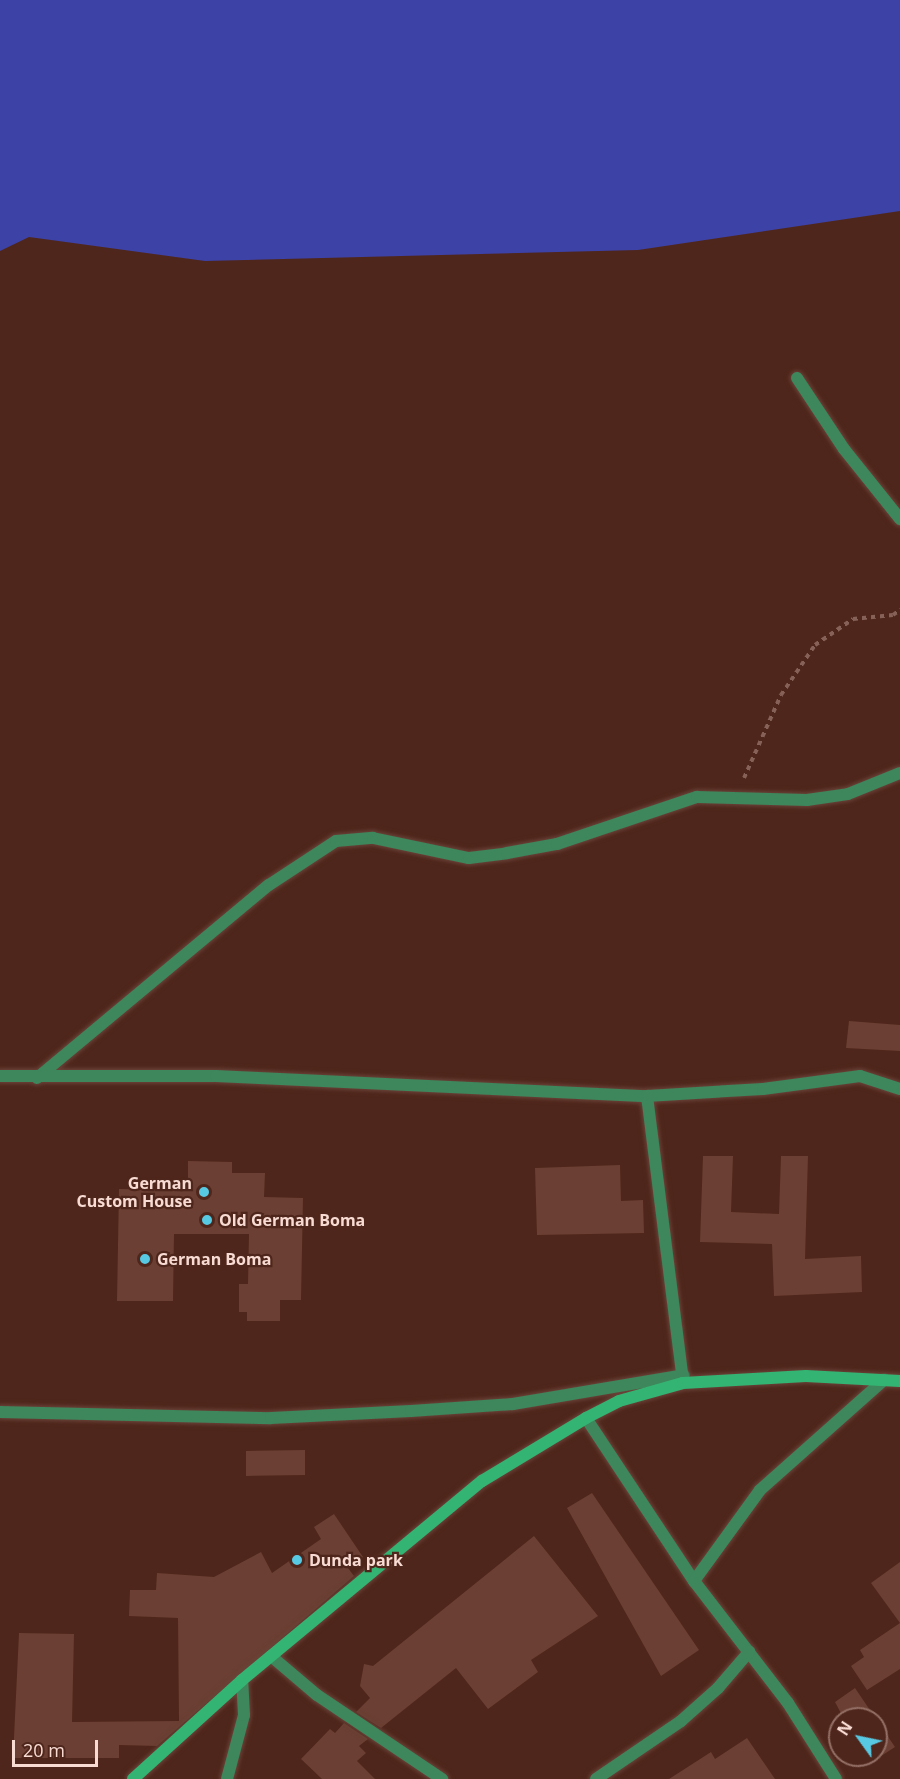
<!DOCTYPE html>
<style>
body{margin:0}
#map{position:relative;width:900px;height:1779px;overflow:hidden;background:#4f261b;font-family:"Open Sans",sans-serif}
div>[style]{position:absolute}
.water>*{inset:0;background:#3d42a6}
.building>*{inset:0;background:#6b3f33}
.path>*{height:4px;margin-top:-2px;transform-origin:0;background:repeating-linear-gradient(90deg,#866157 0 4.5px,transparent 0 9px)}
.roads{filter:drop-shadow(0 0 2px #6a4339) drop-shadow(0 0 2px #6a4339)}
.lane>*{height:12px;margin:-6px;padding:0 6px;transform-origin:6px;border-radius:6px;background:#3e865c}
.street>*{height:12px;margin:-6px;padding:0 6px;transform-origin:6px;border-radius:6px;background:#3e865c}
.secondary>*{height:12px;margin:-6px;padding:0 6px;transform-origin:6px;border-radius:6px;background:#34b472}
.dots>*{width:16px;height:16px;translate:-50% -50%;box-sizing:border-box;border:3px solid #4f261b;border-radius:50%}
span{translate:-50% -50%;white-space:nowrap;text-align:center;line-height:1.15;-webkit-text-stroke:4.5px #4f261b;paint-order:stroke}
.poi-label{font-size:16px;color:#f8dcd4;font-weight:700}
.right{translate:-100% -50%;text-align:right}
.left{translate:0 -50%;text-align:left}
.north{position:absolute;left:828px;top:1707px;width:60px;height:60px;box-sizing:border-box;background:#4f261b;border:2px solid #936f65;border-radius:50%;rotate:303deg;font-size:16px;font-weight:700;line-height:24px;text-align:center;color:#f8dcd4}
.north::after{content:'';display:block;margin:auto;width:21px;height:27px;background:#58c9e3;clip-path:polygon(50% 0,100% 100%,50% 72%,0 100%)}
.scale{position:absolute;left:12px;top:1740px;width:86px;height:27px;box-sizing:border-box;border:3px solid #f8dcd4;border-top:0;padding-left:8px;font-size:18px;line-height:21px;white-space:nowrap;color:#f8dcd4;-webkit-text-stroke:4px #4f261b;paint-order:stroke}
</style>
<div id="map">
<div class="water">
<i style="clip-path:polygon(0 0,900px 0,900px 211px,638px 250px,205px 261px,29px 237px,0 251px)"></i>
</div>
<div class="building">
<i style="clip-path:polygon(849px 1021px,900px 1025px,900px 1051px,846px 1048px)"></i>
<i style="clip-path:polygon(703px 1156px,733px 1156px,731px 1212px,779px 1214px,781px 1156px,808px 1156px,805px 1259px,861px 1256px,862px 1292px,774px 1296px,772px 1244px,700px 1242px)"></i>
<i style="clip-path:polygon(188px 1161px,232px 1162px,232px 1173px,265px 1173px,264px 1197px,303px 1198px,301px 1300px,280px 1300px,280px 1321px,247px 1321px,247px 1312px,239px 1312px,239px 1284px,248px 1284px,249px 1234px,174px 1234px,173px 1301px,117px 1301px,119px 1189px,188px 1190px)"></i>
<i style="clip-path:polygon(620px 1165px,621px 1201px,643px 1200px,644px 1233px,537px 1235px,535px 1168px)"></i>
<i style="clip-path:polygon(305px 1450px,305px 1475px,246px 1476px,246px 1451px)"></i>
<i style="clip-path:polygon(592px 1493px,699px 1650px,661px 1676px,567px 1508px)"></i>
<i style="clip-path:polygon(334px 1514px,363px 1557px,348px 1568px,354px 1576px,157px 1746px,119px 1745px,119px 1758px,13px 1758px,19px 1633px,74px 1634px,72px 1722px,179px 1721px,178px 1618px,129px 1616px,130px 1590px,156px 1590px,157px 1573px,214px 1577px,261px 1552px,272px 1573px,321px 1539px,314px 1527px)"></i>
<i style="clip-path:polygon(534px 1536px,598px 1616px,531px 1660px,538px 1672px,488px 1709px,456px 1668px,381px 1728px,356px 1712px,370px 1698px,360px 1686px,364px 1664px,373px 1666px)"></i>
<i style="clip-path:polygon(900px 1562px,900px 1623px,871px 1583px)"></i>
<i style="clip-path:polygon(900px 1623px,900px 1669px,867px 1690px,851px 1666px,864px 1657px,860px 1650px)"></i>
<i style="clip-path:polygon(855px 1688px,895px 1747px,875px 1760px,876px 1719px,844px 1719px,835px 1702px)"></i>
<i style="clip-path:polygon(344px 1723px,368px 1739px,359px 1746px,366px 1753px,357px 1761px,375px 1779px,322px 1779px,301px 1759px,330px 1729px,335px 1733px)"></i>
<i style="clip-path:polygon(747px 1738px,775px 1779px,669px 1779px,711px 1752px,715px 1759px)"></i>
</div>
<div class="path">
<i style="left:744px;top:778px;width:91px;rotate:-66deg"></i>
<i style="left:781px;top:695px;width:60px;rotate:-55.8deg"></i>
<i style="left:815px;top:645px;width:46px;rotate:-34.4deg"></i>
<i style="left:853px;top:619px;width:40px;rotate:-5.7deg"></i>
<i style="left:893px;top:615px;width:9px;rotate:-36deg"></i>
</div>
<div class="roads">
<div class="lane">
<i style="left:797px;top:378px;width:85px;rotate:56.5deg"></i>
<i style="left:844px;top:449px;width:90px;rotate:51.3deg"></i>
<i style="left:37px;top:1078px;width:302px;rotate:-39.8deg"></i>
<i style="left:269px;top:885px;width:80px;rotate:-33.3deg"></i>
<i style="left:336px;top:841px;width:37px;rotate:-5deg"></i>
<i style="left:373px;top:838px;width:98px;rotate:11.8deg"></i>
<i style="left:469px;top:858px;width:38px;rotate:-7deg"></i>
<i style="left:507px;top:853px;width:51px;rotate:-10.2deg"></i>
<i style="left:557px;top:844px;width:148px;rotate:-18.6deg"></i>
<i style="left:697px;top:797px;width:110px;rotate:1.6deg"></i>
<i style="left:807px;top:800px;width:41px;rotate:-8.3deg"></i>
<i style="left:848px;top:794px;width:56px;rotate:-22deg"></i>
</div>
<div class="street">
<i style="left:0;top:1076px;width:216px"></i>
<i style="left:216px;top:1076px;width:431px;rotate:2.7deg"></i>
<i style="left:647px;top:1096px;width:116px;rotate:-3.5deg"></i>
<i style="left:763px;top:1089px;width:98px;rotate:-7.6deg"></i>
<i style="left:860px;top:1076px;width:42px;rotate:18deg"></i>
<i style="left:647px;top:1096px;width:286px;rotate:82.8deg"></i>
<i style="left:0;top:1412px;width:271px;rotate:1.3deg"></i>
<i style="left:271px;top:1418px;width:140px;rotate:-2.9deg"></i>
<i style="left:411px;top:1411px;width:102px;rotate:-3.9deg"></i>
<i style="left:513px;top:1404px;width:173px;rotate:-9.6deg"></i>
<i style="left:586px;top:1418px;width:196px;rotate:56.5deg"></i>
<i style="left:694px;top:1581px;width:154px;rotate:52.4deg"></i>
<i style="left:788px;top:1703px;width:90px;rotate:57.7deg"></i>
<i style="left:694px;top:1581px;width:112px;rotate:-54deg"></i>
<i style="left:760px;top:1490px;width:166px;rotate:-41.6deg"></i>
<i style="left:271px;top:1656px;width:60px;rotate:40.3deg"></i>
<i style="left:317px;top:1695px;width:151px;rotate:33.9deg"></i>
<i style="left:227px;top:1779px;width:66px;rotate:-75.1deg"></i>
<i style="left:244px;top:1715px;width:35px;rotate:-93deg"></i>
<i style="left:596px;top:1779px;width:103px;rotate:-34.3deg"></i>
<i style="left:681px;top:1721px;width:50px;rotate:-41.7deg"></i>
<i style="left:718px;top:1688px;width:48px;rotate:-49.3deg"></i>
</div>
<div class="secondary">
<i style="left:133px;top:1779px;width:147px;rotate:-42.2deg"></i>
<i style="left:242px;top:1680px;width:312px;rotate:-39.7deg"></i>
<i style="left:482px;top:1481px;width:122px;rotate:-31.2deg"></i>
<i style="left:586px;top:1418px;width:37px;rotate:-27deg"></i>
<i style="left:619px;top:1401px;width:66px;rotate:-15.7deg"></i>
<i style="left:683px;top:1383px;width:123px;rotate:-3.3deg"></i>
<i style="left:806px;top:1376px;width:94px;rotate:3deg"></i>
</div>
</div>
<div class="dots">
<i style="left:204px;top:1192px;background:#58c9e3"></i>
<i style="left:207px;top:1220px;background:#58c9e3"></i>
<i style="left:145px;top:1259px;background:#58c9e3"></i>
<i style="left:297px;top:1560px;background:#58c9e3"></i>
</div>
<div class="poi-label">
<span class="right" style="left:192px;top:1192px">German<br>Custom House</span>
<span class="left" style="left:219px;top:1220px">Old German Boma</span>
<span class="left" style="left:157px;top:1259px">German Boma</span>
<span class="left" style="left:309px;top:1560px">Dunda park</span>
</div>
<div class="north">N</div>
<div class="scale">20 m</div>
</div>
